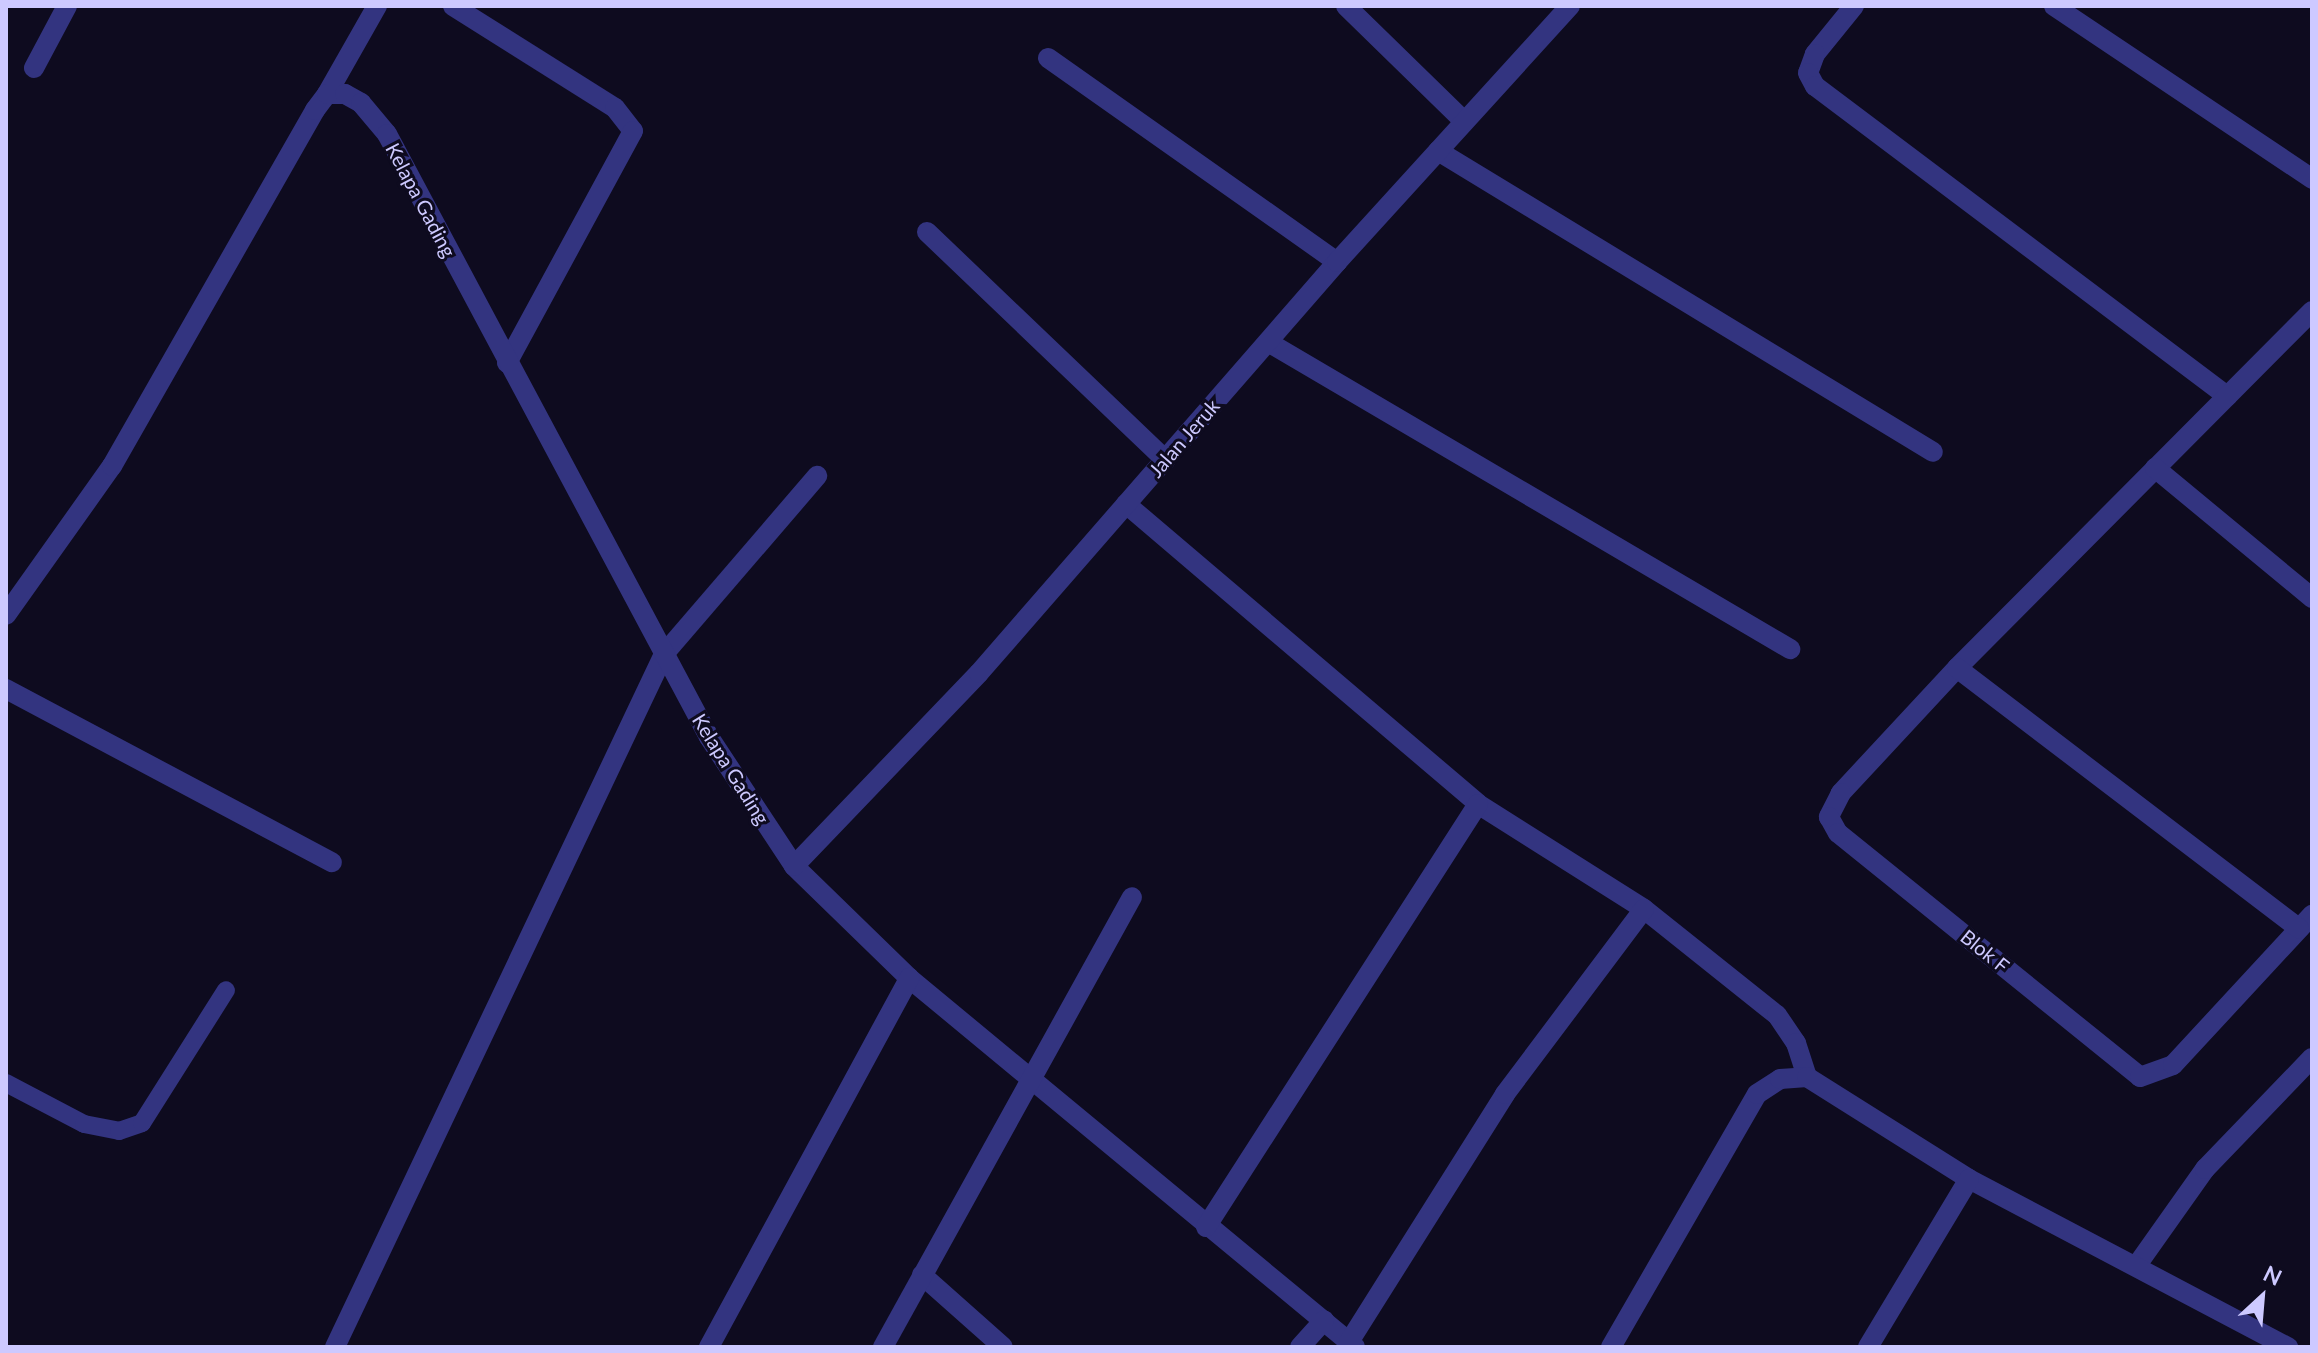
<!DOCTYPE html>
<style>
body{margin:0}
#map{position:relative;width:2318px;height:1353px;overflow:hidden;background:#0e0b1f;font-family:Lato,sans-serif}
div>[style]{position:absolute}
.service>*{height:18px;margin:-9px;padding:0 9px;transform-origin:9px;border-radius:9px;background:#333480}
.minor>*{height:20px;margin:-10px;padding:0 10px;transform-origin:10px;border-radius:10px;background:#333480}
.tertiary>*{height:20px;margin:-10px;padding:0 10px;transform-origin:10px;border-radius:10px;background:#333480}
span{translate:-50% -50%;white-space:nowrap;text-align:center;line-height:1.15;-webkit-text-stroke:6px #0e0b1f;paint-order:stroke}
.street-label{font-size:20px;color:#cdc9ff}
.frame{position:absolute;inset:0;border:8px solid #cdc9ff;pointer-events:none}
.north{position:absolute;left:2222px;top:1257px;width:80px;height:80px;-webkit-text-stroke:6px #0e0b1f;paint-order:stroke;rotate:26deg;font-size:22px;font-weight:700;line-height:32px;text-align:center;color:#cdc9ff}
.north::after{content:'';display:block;margin:auto;width:28px;height:36px;background:#cdc9ff;clip-path:polygon(50% 0,100% 100%,50% 72%,0 100%)}
</style>
<div id="map">
<div class="service">
<i style="left:6px;top:1083px;width:88px;rotate:27.7deg"></i>
<i style="left:84px;top:1124px;width:36px;rotate:11deg"></i>
<i style="left:119px;top:1131px;width:24px;rotate:-19deg"></i>
<i style="left:142px;top:1123px;width:157px;rotate:-57.7deg"></i>
</div>
<div class="minor">
<i style="left:453px;top:6px;width:191px;rotate:32.2deg"></i>
<i style="left:615px;top:108px;width:29px;rotate:52deg"></i>
<i style="left:633px;top:131px;width:264px;rotate:118.5deg"></i>
<i style="left:1346px;top:6px;width:165px;rotate:44.3deg"></i>
<i style="left:1854px;top:6px;width:62px;rotate:129.1deg"></i>
<i style="left:1815px;top:54px;width:20px;rotate:110deg"></i>
<i style="left:1808px;top:73px;width:15px;rotate:62deg"></i>
<i style="left:1815px;top:86px;width:516px;rotate:36.96deg"></i>
<i style="left:2054px;top:6px;width:311px;rotate:33.8deg"></i>
<i style="left:1048px;top:58px;width:354px;rotate:35.2deg"></i>
<i style="left:34px;top:68px;width:70px;rotate:-62deg"></i>
<i style="left:327px;top:94px;width:101px;rotate:-60.4deg"></i>
<i style="left:1438px;top:151px;width:579px;rotate:31.3deg"></i>
<i style="left:927px;top:232px;width:330px;rotate:43.7deg"></i>
<i style="left:2312px;top:311px;width:503px;rotate:134.84deg"></i>
<i style="left:1957px;top:668px;width:171px;rotate:132.9deg"></i>
<i style="left:1841px;top:793px;width:27px;rotate:117deg"></i>
<i style="left:1829px;top:817px;width:18px;rotate:61deg"></i>
<i style="left:1838px;top:833px;width:388px;rotate:38.9deg"></i>
<i style="left:2140px;top:1077px;width:35px;rotate:-20deg"></i>
<i style="left:2173px;top:1065px;width:205px;rotate:-47.2deg"></i>
<i style="left:1268px;top:342px;width:606px;rotate:30.46deg"></i>
<i style="left:2155px;top:468px;width:204px;rotate:39.6deg"></i>
<i style="left:1126px;top:504px;width:462px;rotate:40.4deg"></i>
<i style="left:1478px;top:804px;width:196px;rotate:32.3deg"></i>
<i style="left:1644px;top:909px;width:170px;rotate:38.6deg"></i>
<i style="left:1777px;top:1015px;width:34px;rotate:56deg"></i>
<i style="left:1796px;top:1043px;width:36px;rotate:72deg"></i>
<i style="left:1957px;top:668px;width:430px;rotate:37.3deg"></i>
<i style="left:6px;top:689px;width:369px;rotate:28deg"></i>
<i style="left:794px;top:866px;width:161px;rotate:44.2deg"></i>
<i style="left:909px;top:978px;width:579px;rotate:39.6deg"></i>
<i style="left:1206px;top:1227px;width:503px;rotate:-57.26deg"></i>
<i style="left:2137px;top:1265px;width:118px;rotate:-54.7deg"></i>
<i style="left:2205px;top:1169px;width:154px;rotate:-46.1deg"></i>
<i style="left:922px;top:1275px;width:108px;rotate:41.6deg"></i>
<i style="left:1349px;top:1342px;width:293px;rotate:-57.8deg"></i>
<i style="left:1505px;top:1094px;width:231px;rotate:-53.1deg"></i>
<i style="left:335px;top:1347px;width:767px;rotate:-64.6deg"></i>
<i style="left:664px;top:654px;width:235px;rotate:-49.3deg"></i>
<i style="left:709px;top:1347px;width:420px;rotate:-61.5deg"></i>
<i style="left:883px;top:1347px;width:514px;rotate:-61.04deg"></i>
<i style="left:1300px;top:1347px;width:36px;rotate:-48deg"></i>
<i style="left:1611px;top:1347px;width:292px;rotate:-60deg"></i>
<i style="left:1757px;top:1094px;width:27px;rotate:-33deg"></i>
<i style="left:1780px;top:1079px;width:27px;rotate:-4deg"></i>
<i style="left:1807px;top:1077px;width:191px;rotate:32.2deg"></i>
<i style="left:1969px;top:1179px;width:361px;rotate:27.8deg"></i>
<i style="left:1868px;top:1347px;width:196px;rotate:-59deg"></i>
</div>
<div class="tertiary">
<i style="left:6px;top:615px;width:183px;rotate:-54.6deg"></i>
<i style="left:112px;top:466px;width:410px;rotate:-60.3deg"></i>
<i style="left:315px;top:110px;width:20px;rotate:-53deg"></i>
<i style="left:327px;top:94px;width:18px"></i>
<i style="left:345px;top:94px;width:18px;rotate:29deg"></i>
<i style="left:361px;top:103px;width:40px;rotate:50deg"></i>
<i style="left:387px;top:134px;width:684px;rotate:61.9deg"></i>
<i style="left:709px;top:737px;width:154px;rotate:56.6deg"></i>
<i style="left:794px;top:866px;width:267px;rotate:-46.2deg"></i>
<i style="left:979px;top:673px;width:545px;rotate:-48.94deg"></i>
<i style="left:1337px;top:262px;width:346px;rotate:-47.7deg"></i>
</div>
<div class="street-label">
<span style="left:421px;top:200px;rotate:62deg">Kelapa Gading</span>
<span style="left:1184px;top:438px;rotate:-49deg">Jalan Jeruk</span>
<span style="left:731px;top:769px;rotate:58deg">Kelapa Gading</span>
<span style="left:1985px;top:951px;rotate:39deg">Blok F</span>
</div>
<div class="frame"></div>
<div class="north">N</div>
</div>
